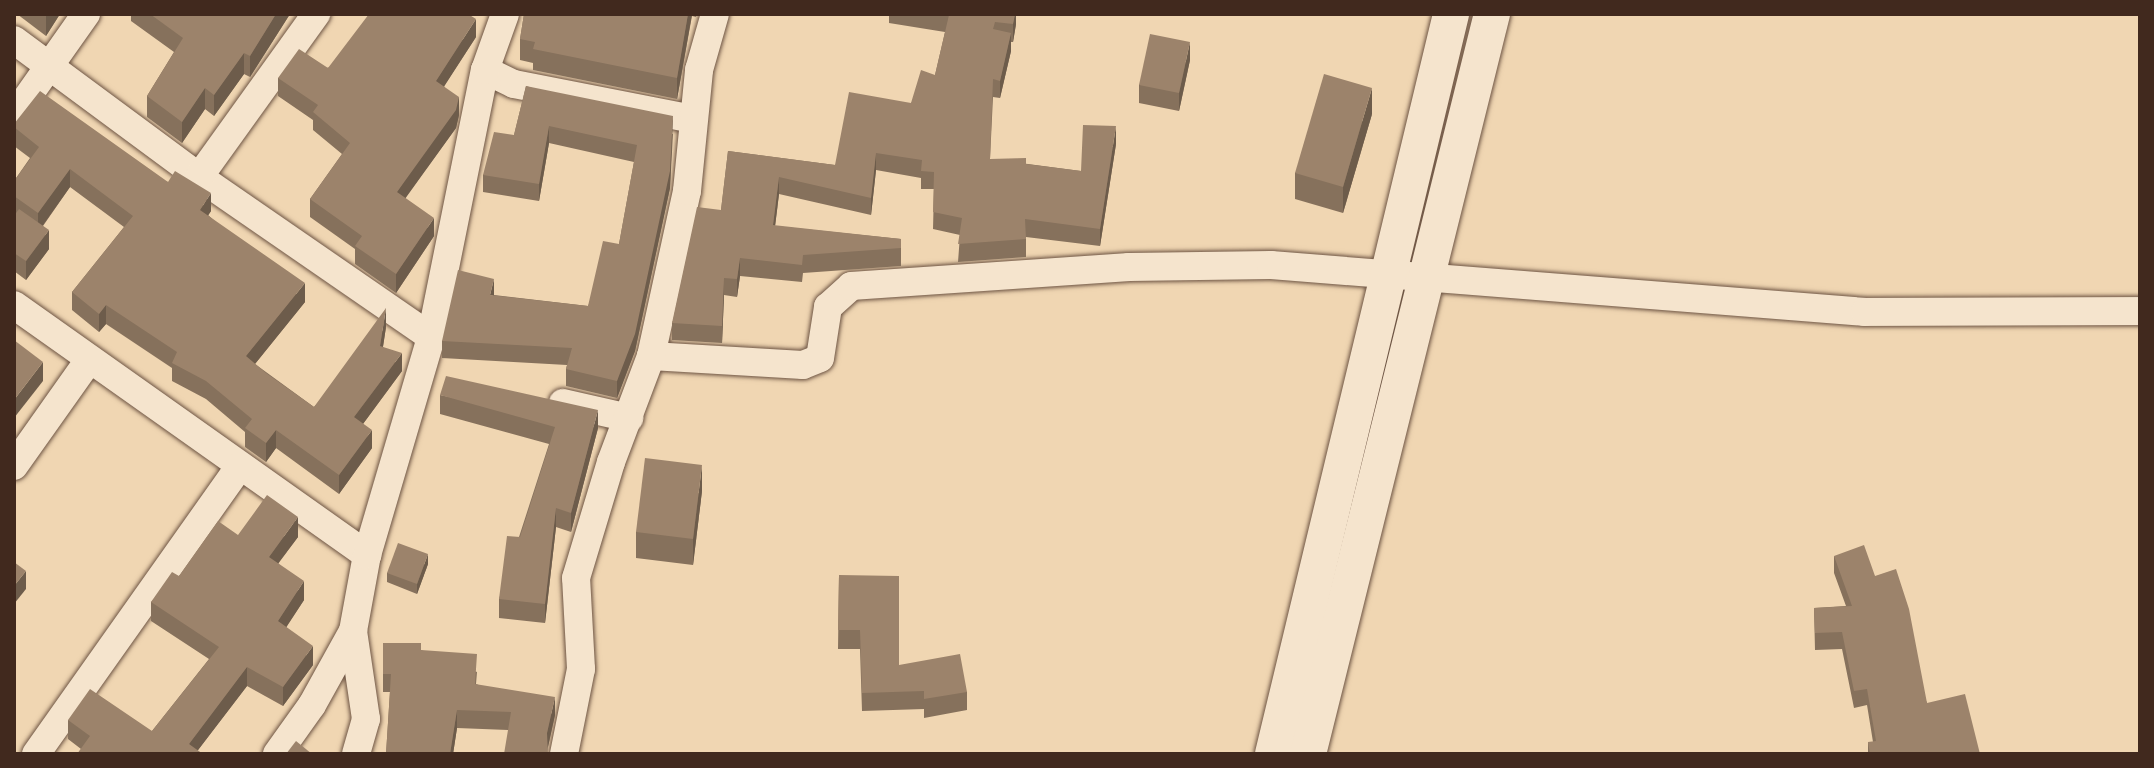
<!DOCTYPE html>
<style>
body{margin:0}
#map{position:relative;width:2154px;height:768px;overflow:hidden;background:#f0d6b2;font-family:"Libre Bodoni",serif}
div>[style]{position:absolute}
.roads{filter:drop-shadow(0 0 2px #6d5443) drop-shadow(0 0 2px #6d5443)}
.minor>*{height:28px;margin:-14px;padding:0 14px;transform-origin:14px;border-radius:14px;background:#f5e4cd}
.tertiary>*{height:36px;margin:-18px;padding:0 18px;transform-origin:18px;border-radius:18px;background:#f5e4cd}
.wall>*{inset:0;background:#86715c}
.shaded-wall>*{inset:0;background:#6d5c4b}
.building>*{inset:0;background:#9c836b}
span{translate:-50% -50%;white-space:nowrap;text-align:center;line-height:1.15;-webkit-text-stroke:6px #f5e4cd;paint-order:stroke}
.frame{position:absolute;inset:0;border:16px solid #41291e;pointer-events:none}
</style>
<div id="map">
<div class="roads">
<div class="minor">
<i style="left:14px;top:40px;width:230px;rotate:36.5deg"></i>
<i style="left:199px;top:177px;width:282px;rotate:34.6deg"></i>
<i style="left:485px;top:70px;width:32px;rotate:26deg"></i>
<i style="left:514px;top:84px;width:181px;rotate:11.1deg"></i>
<i style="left:14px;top:116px;width:125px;rotate:-54.8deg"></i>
<i style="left:199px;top:177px;width:201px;rotate:-54.3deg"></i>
<i style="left:14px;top:305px;width:433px;rotate:35.3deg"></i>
<i style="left:651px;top:356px;width:152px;rotate:3.4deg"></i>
<i style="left:803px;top:365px;width:18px;rotate:-22deg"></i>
<i style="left:820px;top:358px;width:52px;rotate:-81.1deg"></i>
<i style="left:828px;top:307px;width:31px;rotate:-42deg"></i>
<i style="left:851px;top:286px;width:279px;rotate:-3.9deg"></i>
<i style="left:1129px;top:267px;width:142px;rotate:-0.8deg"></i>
<i style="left:1271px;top:265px;width:596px;rotate:4.52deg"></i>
<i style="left:1865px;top:312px;width:275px;rotate:-0.2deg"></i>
<i style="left:563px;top:403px;width:68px;rotate:12.8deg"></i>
<i style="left:14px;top:466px;width:130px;rotate:-54.7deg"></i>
<i style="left:353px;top:631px;width:89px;rotate:81.6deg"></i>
<i style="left:366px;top:719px;width:36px;rotate:106deg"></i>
<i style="left:36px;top:754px;width:353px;rotate:-54.7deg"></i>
<i style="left:277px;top:754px;width:60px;rotate:-54.5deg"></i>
<i style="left:312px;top:705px;width:85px;rotate:-61deg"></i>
<i style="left:353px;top:631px;width:77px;rotate:-79.6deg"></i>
<i style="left:367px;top:555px;width:227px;rotate:-73.6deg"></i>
<i style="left:431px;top:337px;width:272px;rotate:-78.6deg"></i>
<i style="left:485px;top:70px;width:59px;rotate:-70.3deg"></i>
<i style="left:564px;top:754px;width:87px;rotate:-78.7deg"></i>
<i style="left:581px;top:669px;width:91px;rotate:-93.1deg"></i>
<i style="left:576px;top:578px;width:121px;rotate:-73.2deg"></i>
<i style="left:611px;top:462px;width:113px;rotate:-69.3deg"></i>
<i style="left:651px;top:356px;width:169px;rotate:-77.7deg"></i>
<i style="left:687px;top:191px;width:122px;rotate:-84.3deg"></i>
<i style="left:699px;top:70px;width:58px;rotate:-74.1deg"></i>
</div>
<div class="tertiary">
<i style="left:1273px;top:754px;width:761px;rotate:-76.47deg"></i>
<i style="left:1308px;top:754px;width:763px;rotate:-76.04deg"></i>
</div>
</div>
<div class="wall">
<i style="clip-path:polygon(17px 14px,60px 14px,46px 36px)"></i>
<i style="clip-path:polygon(131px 14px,290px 14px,250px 77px,244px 74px,214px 116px,205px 109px,182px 143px,147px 117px,147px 96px,174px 52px,131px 21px)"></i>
<i style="clip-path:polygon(524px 14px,697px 14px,696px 17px,692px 16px,677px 99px,533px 70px,533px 63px,520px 60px,520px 39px)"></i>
<i style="clip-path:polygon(889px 14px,1016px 14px,1016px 24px,1013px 42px,1011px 42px,1011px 51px,1000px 98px,993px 97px,990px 159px,1081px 171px,1116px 144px,1100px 246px,1026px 237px,1026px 257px,958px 262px,960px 235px,933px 229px,934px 189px,921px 189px,921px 178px,876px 170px,871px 215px,779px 194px,775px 226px,901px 239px,901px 266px,803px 273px,802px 282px,740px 276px,737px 297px,724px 295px,722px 343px,672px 340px,672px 323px,721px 210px,728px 151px,835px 165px,911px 103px,935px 75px,945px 32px,889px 23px)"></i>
<i style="clip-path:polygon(476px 37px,444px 86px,459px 115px,456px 128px,405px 198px,434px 236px,396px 293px,355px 264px,355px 249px,310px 217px,310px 199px,342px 154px,313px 130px,313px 120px,278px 96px,278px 78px)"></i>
<i style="clip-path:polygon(1190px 60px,1179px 111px,1139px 103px,1139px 85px)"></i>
<i style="clip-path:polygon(526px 86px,673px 134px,670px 188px,635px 351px,617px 398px,566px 386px,566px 369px,567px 365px,442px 358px,442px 341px,494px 295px,588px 306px,619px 244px,634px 162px,549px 143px,539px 201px,483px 192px,483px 175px,514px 135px)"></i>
<i style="clip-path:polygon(1372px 114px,1343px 213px,1295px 199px,1295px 173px)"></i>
<i style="clip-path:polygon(14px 124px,168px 182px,211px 211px,208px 215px,305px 302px,255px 364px,314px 407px,386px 327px,383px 347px,402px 371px,363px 424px,372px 448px,339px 494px,276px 448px,266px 462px,245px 447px,245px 432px,206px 399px,172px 381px,172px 368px,106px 324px,99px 332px,72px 310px,72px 292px,124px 227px,70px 187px,43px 226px,49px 249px,26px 280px,14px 271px,14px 181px,30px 158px,14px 146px)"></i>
<i style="clip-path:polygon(440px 395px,598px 428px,571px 532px,556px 527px,545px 623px,499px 618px,499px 599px,549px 444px,440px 414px)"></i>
<i style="clip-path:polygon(702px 491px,693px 565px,636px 558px,636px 532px)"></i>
<i style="clip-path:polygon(238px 535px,298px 537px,278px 563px,304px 600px,286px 627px,313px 665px,283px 706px,247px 686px,198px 750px,81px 749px,68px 739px,68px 720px,152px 731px,209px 659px,151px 621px,151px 602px,179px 576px)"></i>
<i style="clip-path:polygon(1834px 556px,1875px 576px,1927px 703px,1980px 754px,1868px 754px,1868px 742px,1873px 742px,1867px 705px,1854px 708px,1842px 649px,1815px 650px,1814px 608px,1846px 606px,1834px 573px)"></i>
<i style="clip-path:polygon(428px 564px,417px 594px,387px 582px,387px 573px)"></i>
<i style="clip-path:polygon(839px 575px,899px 665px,967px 692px,967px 710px,924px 718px,924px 709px,862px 711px,860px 649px,838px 649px)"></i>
<i style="clip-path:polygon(383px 643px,421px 650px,477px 672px,476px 684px,555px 715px,548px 747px,508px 730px,457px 728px,453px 754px,386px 754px,390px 692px,383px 692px)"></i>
</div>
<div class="shaded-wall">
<i style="clip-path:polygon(46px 14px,60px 14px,46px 36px)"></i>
<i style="clip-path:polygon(276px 14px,290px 14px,250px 77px,250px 56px)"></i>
<i style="clip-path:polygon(688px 14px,692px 14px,677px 99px,677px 78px)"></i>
<i style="clip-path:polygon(1015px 14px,1016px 14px,1016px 24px,1013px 42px,1013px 24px)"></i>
<i style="clip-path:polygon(476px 19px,476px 37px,436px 99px,436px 81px)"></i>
<i style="clip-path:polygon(1011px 33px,1011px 51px,1000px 98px,1000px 81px)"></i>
<i style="clip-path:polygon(1190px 42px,1190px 60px,1179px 111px,1179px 93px)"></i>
<i style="clip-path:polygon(244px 53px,244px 74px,214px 116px,214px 95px)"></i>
<i style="clip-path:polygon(205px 88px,205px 109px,182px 143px,182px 122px)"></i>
<i style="clip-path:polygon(1372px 88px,1372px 114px,1343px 213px,1343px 187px)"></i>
<i style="clip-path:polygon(459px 97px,459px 115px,456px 128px,397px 210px,397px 192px)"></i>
<i style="clip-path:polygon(673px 116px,670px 188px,635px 351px,617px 398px,617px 381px)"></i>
<i style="clip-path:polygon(549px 126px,549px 143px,539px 201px,539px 184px)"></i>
<i style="clip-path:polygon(1116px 126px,1116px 144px,1100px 246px,1100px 229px)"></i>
<i style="clip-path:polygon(876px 153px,876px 170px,871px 215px,871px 198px)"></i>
<i style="clip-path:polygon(70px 169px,70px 187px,38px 232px,38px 213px)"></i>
<i style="clip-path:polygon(779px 177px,779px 194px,773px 243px,773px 225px)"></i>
<i style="clip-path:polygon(211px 193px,211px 211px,200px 228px,200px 210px)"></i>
<i style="clip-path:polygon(434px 218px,434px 236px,396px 293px,396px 274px)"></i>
<i style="clip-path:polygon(49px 230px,49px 249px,26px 280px,26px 261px)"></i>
<i style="clip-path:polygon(740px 258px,740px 276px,737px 297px,737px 279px)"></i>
<i style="clip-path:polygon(724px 278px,724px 295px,722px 343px,722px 326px)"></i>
<i style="clip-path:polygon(494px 279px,494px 296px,490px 295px)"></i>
<i style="clip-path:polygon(305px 283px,305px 302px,246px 375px,246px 356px)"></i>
<i style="clip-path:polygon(106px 305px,106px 324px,99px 332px,99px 314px)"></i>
<i style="clip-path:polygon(386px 308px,386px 327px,380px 365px,380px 346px)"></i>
<i style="clip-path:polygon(402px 353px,402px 371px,354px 436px,354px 417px)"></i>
<i style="clip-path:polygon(43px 362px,43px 381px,14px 418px,14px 400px)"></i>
<i style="clip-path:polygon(598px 410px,598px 428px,571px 532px,571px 513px)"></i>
<i style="clip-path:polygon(276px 430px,276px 448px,266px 462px,266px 443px)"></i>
<i style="clip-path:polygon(372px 430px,372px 448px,339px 494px,339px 475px)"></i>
<i style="clip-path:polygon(702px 465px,702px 491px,693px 565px,693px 539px)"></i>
<i style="clip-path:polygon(556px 508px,556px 527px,545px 623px,545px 604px)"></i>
<i style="clip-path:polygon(298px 517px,298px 537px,269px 576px,269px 557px)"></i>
<i style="clip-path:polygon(428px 554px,428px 564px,417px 594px,417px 584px)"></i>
<i style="clip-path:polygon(26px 571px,26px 589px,14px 604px,14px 586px)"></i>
<i style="clip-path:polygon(304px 581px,304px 600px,278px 640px,278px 621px)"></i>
<i style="clip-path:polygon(313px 646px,313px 665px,283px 706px,283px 687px)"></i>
<i style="clip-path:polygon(247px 667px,247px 686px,195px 754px,189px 744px)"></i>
<i style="clip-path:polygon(555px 697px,555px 715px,547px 751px,547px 733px)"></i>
<i style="clip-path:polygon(457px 710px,457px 728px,453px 754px,450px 754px)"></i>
</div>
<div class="building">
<i style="clip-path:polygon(150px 14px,276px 14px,250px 56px,244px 53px,214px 95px,205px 88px,182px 122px,147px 96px,183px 38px)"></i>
<i style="clip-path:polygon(369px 14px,468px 14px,476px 19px,436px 81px,459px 97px,456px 110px,397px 192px,434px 218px,396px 274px,355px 246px,362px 236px,310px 199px,350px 143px,313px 112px,318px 105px,278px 78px,299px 49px,328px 68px)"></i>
<i style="clip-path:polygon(524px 14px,688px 14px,677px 78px,533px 49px,535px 42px,520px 39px)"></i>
<i style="clip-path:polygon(944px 14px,1015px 14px,1013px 24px,995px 22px,993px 29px,1011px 33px,1000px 81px,993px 79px,990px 159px,1026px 158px,1026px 164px,1081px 171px,1083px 125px,1116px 126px,1100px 229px,1025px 219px,1026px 239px,958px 244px,962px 218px,933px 212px,934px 172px,921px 171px,922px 160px,876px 153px,871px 198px,779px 177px,773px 225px,901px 239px,901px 248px,803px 255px,802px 265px,740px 258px,737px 279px,724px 278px,722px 326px,672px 323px,697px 207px,721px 210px,728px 151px,835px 165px,849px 92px,911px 103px,921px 70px,935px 75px,949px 15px)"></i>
<i style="clip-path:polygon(1150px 34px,1190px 42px,1179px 93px,1139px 85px)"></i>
<i style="clip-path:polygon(1324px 74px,1372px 88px,1343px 187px,1295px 173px)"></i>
<i style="clip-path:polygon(526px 86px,673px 116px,670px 171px,635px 334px,617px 381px,566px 369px,572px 348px,442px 341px,458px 270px,494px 279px,490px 295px,588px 306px,603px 241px,619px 244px,637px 145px,549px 126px,539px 184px,483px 175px,494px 132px,514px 135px)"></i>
<i style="clip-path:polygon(40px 91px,168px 182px,175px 171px,211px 193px,200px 210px,305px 283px,246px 356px,266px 373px,314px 407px,386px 308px,380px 346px,402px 353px,354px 417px,372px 430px,339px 475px,276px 430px,266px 443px,245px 428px,252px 419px,206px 381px,172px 363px,177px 352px,106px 305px,99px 314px,72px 292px,133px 216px,70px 169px,38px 213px,14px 196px,14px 181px,39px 147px,14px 127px,14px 124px)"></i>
<i style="clip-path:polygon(19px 209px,49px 230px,26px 261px,14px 253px,14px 216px)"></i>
<i style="clip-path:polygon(14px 340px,43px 362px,14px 400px)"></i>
<i style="clip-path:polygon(446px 376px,598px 410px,571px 513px,556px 508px,545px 604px,499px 599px,507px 536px,520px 537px,555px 427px,440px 395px)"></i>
<i style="clip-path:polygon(645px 458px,702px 465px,693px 539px,636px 532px)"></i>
<i style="clip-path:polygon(267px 495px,298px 517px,269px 557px,304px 581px,278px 621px,313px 646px,283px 687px,247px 667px,189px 744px,203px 754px,77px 754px,90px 736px,68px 720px,90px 689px,152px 731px,219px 647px,151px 602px,172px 572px,179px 576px,218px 521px,238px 535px)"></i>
<i style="clip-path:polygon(398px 543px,428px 554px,417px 584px,387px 573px)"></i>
<i style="clip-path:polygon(1864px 545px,1875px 576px,1896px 569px,1909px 609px,1927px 703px,1965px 694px,1980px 754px,1870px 754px,1868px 742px,1876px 741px,1867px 689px,1854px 691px,1842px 632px,1815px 633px,1814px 608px,1852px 606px,1834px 556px)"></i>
<i style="clip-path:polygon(14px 562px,26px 571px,14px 586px)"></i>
<i style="clip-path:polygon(839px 575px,899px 576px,899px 665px,960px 654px,967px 692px,924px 699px,924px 691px,862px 693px,860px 630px,838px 630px)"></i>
<i style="clip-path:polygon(383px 643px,421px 643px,421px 650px,477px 654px,475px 684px,555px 697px,547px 733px,548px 754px,504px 754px,511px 712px,457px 710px,450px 754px,386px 754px,391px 674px,383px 674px)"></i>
<i style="clip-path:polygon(296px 741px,312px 754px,286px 754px)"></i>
</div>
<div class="frame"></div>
</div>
